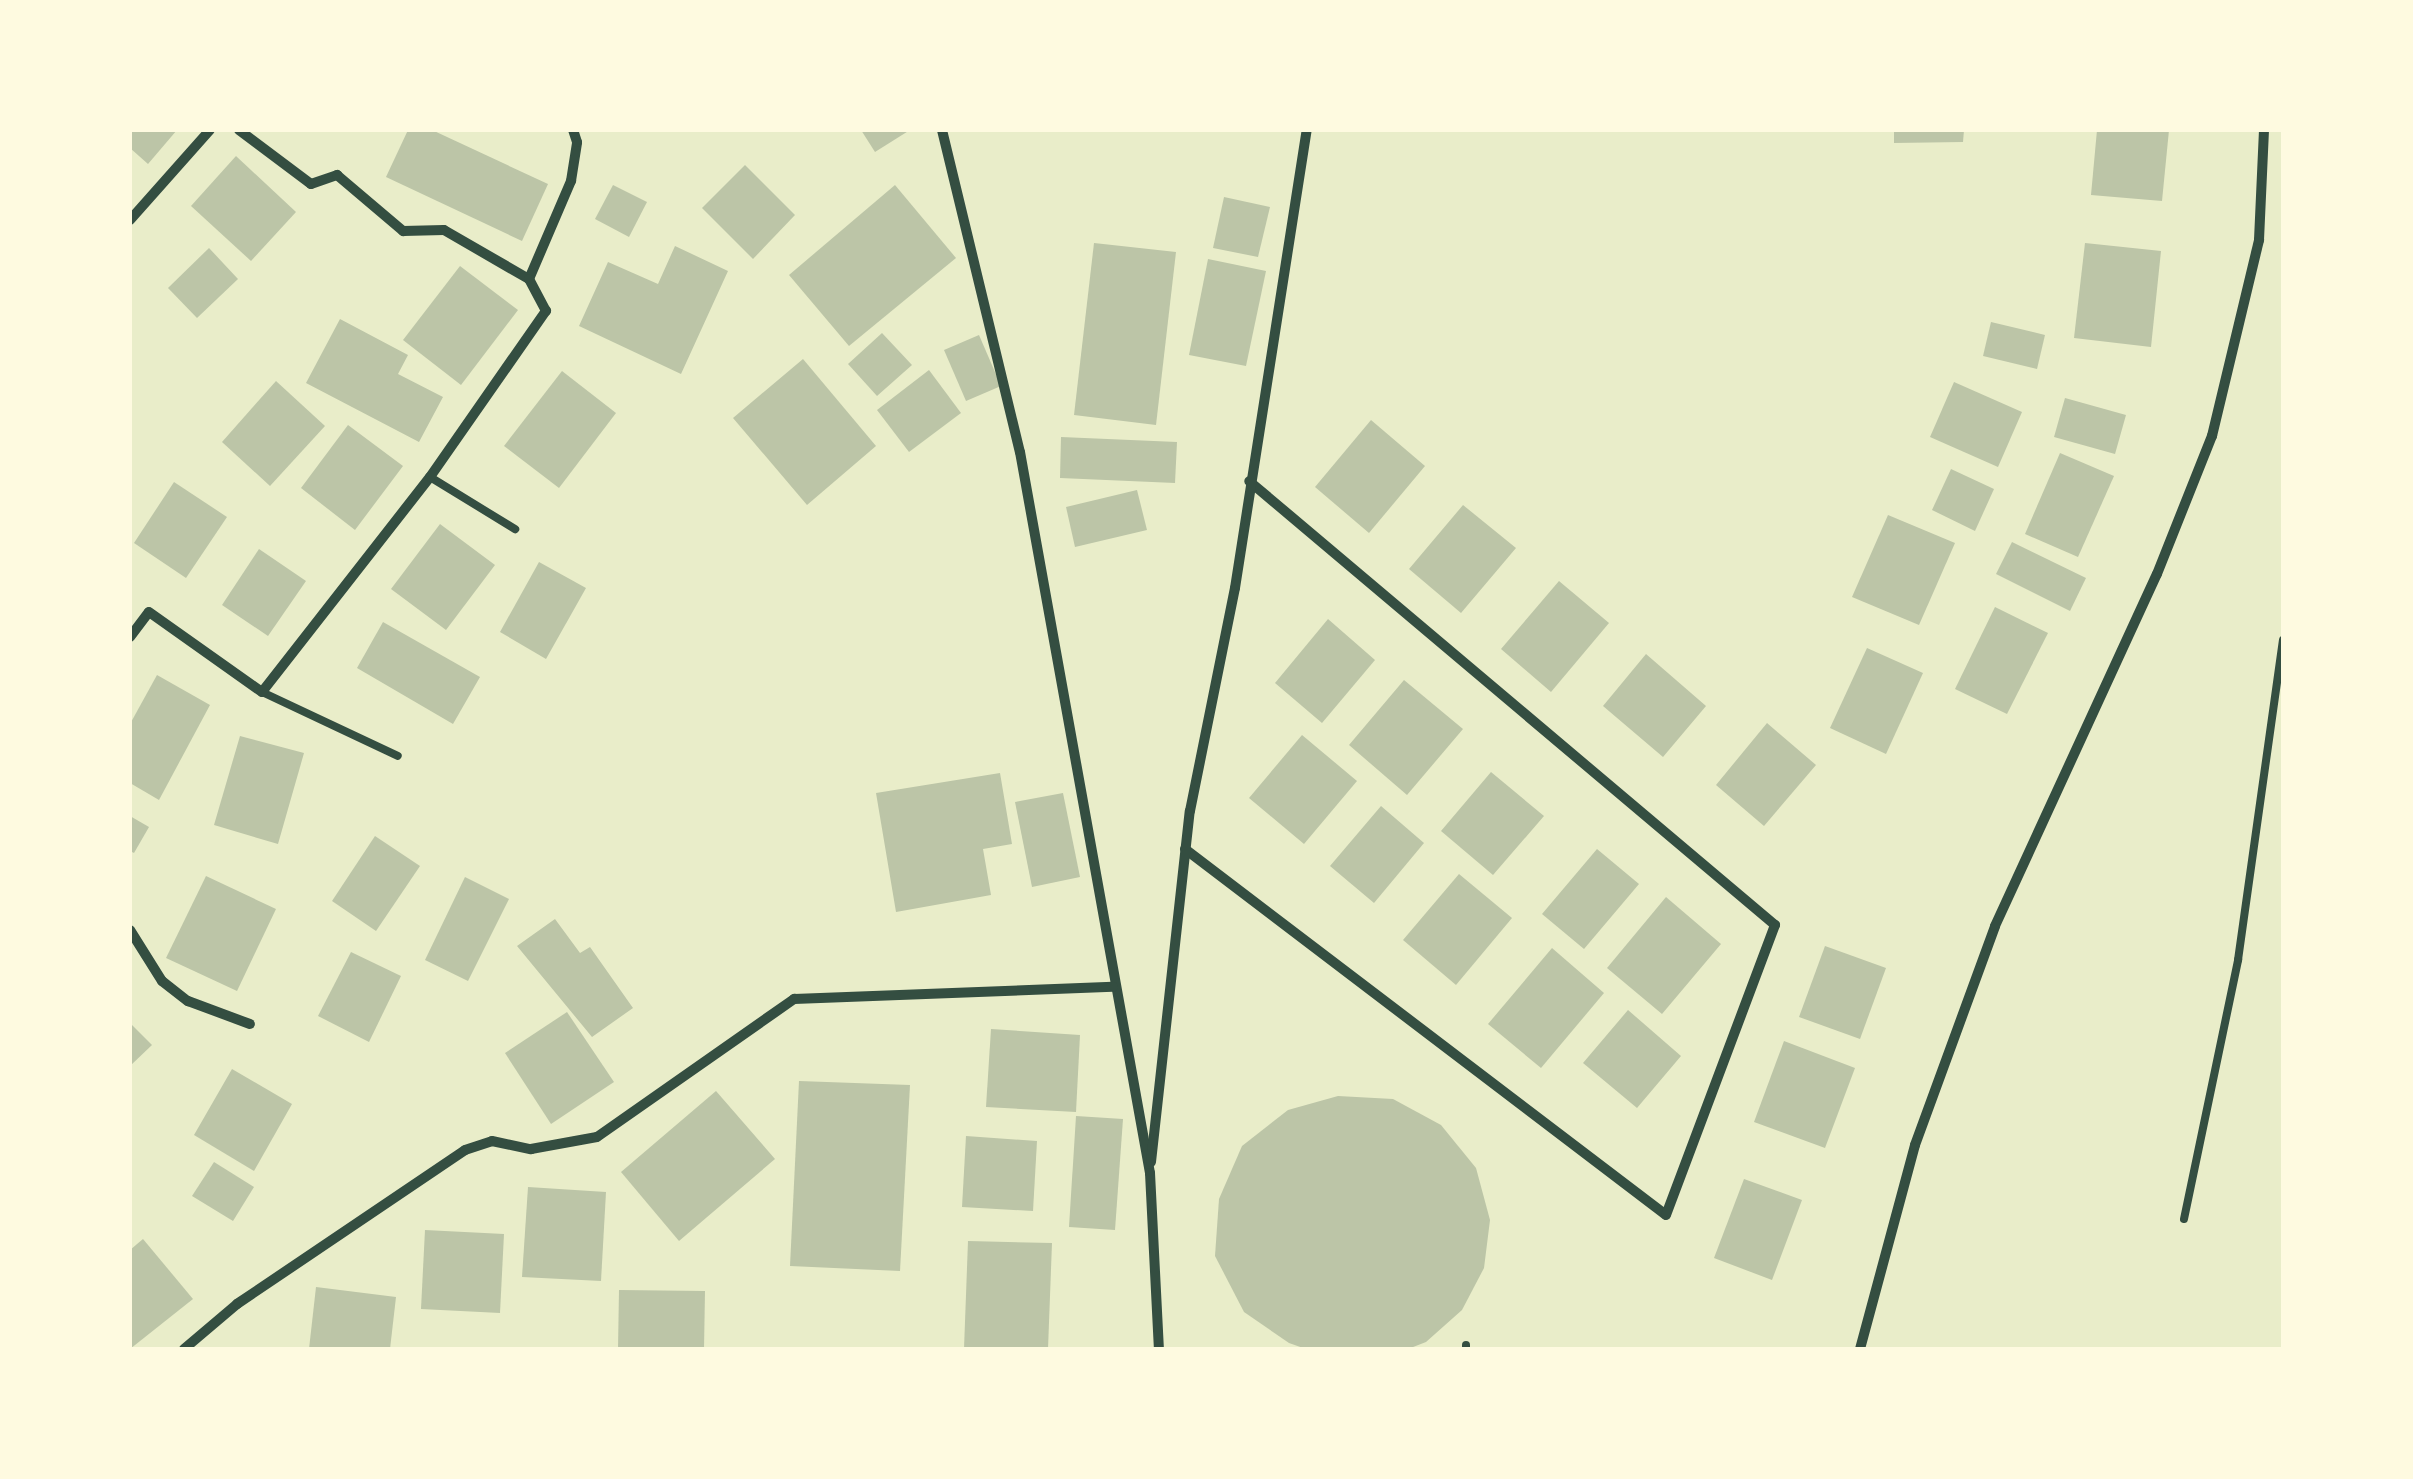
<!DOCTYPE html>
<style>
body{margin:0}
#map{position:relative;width:2413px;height:1479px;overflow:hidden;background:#e9edc9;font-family:Inter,sans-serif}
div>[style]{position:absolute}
.building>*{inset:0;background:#bcc5a7}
.service>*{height:8px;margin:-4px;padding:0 4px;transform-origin:4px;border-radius:4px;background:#344e41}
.minor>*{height:10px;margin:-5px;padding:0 5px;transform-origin:5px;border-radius:5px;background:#344e41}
span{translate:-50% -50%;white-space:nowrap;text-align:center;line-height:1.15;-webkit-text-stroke:8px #fefae0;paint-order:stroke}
.frame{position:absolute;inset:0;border:132px solid #fefae0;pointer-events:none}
</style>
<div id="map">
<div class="building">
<i style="clip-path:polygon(130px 130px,177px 130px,148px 164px,130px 148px)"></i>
<i style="clip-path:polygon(408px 130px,432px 130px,548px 184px,522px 241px,386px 177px)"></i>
<i style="clip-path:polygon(861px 130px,910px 130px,875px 152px)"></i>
<i style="clip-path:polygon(1894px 130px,1964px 130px,1963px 142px,1894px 143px)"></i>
<i style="clip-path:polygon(2097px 130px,2169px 130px,2162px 201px,2091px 195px)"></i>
<i style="clip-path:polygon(236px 156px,296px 212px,251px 261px,191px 206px)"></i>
<i style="clip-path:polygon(745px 165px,795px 215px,753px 259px,702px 208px)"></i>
<i style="clip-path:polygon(613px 185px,647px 202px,629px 237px,595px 219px)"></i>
<i style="clip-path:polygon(895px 185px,956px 258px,849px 346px,789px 275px)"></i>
<i style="clip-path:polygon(1224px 197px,1270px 207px,1258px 257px,1213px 248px)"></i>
<i style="clip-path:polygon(1094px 243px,1176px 252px,1156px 425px,1074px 415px)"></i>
<i style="clip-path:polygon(2085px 243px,2161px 251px,2151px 347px,2074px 338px)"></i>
<i style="clip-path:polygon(675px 246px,728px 271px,681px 374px,579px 326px,608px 262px,658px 284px)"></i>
<i style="clip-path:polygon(209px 248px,238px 279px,197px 318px,168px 288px)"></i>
<i style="clip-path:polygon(1208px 259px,1266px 271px,1246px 366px,1189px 355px)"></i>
<i style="clip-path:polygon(460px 266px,518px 310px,461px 385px,403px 340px)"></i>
<i style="clip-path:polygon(340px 319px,408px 355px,398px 374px,443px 397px,419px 442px,306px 383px)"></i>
<i style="clip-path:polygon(1991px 322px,2045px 335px,2037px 369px,1983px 356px)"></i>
<i style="clip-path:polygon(882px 333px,912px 365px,877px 396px,848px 364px)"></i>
<i style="clip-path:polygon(979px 335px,1001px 386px,966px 401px,944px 350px)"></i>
<i style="clip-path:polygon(803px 359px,876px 446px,807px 505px,733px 418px)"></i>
<i style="clip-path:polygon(929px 370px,961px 413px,909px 452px,877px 410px)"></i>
<i style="clip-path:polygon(562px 371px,616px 413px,559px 488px,504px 446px)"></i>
<i style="clip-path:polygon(276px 381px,325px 426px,270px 486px,222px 442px)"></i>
<i style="clip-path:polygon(1954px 382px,2022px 412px,1998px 467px,1930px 437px)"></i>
<i style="clip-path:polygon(2065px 398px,2126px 415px,2115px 454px,2054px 437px)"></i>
<i style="clip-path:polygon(1371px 420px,1425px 466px,1369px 533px,1315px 487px)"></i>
<i style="clip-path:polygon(348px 425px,403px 466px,355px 530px,301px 488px)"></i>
<i style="clip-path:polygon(1061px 437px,1177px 442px,1175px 483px,1060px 478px)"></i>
<i style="clip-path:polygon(2060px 453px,2114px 476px,2078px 557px,2025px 534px)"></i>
<i style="clip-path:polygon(1951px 469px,1994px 489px,1975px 531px,1932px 510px)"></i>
<i style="clip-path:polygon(174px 482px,227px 517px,186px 578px,134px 543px)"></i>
<i style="clip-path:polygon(1137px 490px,1147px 530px,1075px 547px,1066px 507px)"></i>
<i style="clip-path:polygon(1463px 505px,1516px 548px,1461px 613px,1409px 569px)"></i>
<i style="clip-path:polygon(1888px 515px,1955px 543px,1919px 625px,1852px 597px)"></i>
<i style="clip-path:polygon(440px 524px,495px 565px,446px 630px,391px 589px)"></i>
<i style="clip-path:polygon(2012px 542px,2086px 578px,2070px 611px,1996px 574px)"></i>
<i style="clip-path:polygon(259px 549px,306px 581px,268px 636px,222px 605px)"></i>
<i style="clip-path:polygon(539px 562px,586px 588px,546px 659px,500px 632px)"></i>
<i style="clip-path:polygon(1559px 581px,1609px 623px,1551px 692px,1501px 649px)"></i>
<i style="clip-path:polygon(1995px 607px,2048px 633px,2007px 714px,1955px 689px)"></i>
<i style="clip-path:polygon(1328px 619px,1375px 660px,1322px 723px,1275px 683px)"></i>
<i style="clip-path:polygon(383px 622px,480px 677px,453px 724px,357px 668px)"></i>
<i style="clip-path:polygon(1867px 648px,1923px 673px,1886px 754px,1830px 728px)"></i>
<i style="clip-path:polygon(1646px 654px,1706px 706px,1663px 757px,1603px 706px)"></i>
<i style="clip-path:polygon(157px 675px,210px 705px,159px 800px,130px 783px,130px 724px)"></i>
<i style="clip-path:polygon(1404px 680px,1463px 729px,1407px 795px,1349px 745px)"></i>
<i style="clip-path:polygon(1767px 723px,1816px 765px,1764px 826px,1716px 785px)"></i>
<i style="clip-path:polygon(1302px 735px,1357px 781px,1304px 844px,1249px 798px)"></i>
<i style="clip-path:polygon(240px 736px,304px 753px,278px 844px,214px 825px)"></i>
<i style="clip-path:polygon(1491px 772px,1544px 816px,1493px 875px,1441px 831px)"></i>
<i style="clip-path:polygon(1000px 773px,1012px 844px,983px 849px,991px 895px,896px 912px,876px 793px)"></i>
<i style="clip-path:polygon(1063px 793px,1080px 877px,1032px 887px,1015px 802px)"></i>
<i style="clip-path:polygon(1381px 806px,1424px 843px,1374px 903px,1330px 866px)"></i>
<i style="clip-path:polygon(130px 816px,149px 827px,134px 853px,130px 851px)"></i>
<i style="clip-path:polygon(375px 836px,420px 866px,376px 931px,332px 901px)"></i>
<i style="clip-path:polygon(1597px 849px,1639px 884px,1584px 949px,1542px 914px)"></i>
<i style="clip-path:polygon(1459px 874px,1512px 918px,1456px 985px,1403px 940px)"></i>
<i style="clip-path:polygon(206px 876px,276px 909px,237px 991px,166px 958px)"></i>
<i style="clip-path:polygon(465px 877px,509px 899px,468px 981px,425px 960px)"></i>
<i style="clip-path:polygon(1666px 897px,1721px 944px,1662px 1014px,1607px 968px)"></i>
<i style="clip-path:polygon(555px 919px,580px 953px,590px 947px,633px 1008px,592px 1037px,517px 946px)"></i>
<i style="clip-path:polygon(1825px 946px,1886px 968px,1860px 1039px,1799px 1017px)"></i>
<i style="clip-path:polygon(1552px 948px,1604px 993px,1541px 1068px,1488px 1024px)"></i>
<i style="clip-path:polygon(351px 952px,401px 976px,369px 1042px,318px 1016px)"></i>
<i style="clip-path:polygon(1628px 1010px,1681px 1056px,1637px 1108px,1583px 1063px)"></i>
<i style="clip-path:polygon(567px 1012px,614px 1082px,551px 1124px,505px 1053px)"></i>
<i style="clip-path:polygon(130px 1023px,152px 1045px,130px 1066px)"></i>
<i style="clip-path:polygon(991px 1029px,1080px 1035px,1076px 1112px,986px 1107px)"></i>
<i style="clip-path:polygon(1784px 1041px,1855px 1068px,1825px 1148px,1754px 1122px)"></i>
<i style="clip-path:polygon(232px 1069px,292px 1104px,254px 1171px,194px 1135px)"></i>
<i style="clip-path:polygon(799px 1081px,910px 1085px,900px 1271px,790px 1266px)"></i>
<i style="clip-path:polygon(716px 1091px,775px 1159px,679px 1241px,621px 1172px)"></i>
<i style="clip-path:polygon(1338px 1096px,1393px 1099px,1441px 1125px,1476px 1168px,1490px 1220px,1484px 1268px,1462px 1310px,1426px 1342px,1408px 1349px,1306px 1349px,1289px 1343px,1244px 1312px,1215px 1256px,1219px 1199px,1242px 1146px,1288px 1110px)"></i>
<i style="clip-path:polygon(1076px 1116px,1123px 1119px,1115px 1230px,1069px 1227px)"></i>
<i style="clip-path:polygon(966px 1136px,1037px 1141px,1033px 1211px,962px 1207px)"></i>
<i style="clip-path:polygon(214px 1162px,254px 1187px,233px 1221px,192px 1196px)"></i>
<i style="clip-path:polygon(1744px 1179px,1802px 1200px,1772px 1280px,1714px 1258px)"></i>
<i style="clip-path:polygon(528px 1187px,606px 1192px,601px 1281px,522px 1277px)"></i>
<i style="clip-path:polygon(425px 1230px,504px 1234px,500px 1313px,421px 1309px)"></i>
<i style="clip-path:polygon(143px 1239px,193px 1299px,130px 1349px,130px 1250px)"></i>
<i style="clip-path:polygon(968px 1241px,1052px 1243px,1048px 1349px,964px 1349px)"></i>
<i style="clip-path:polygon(316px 1287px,396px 1297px,390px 1349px,309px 1349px)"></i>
<i style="clip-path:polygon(619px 1290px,705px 1291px,704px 1349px,618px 1349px)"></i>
</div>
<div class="service">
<i style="left:430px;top:477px;width:100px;rotate:31.5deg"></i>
<i style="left:262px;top:692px;width:150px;rotate:25.2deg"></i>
<i style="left:2184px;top:1219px;width:265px;rotate:-78.2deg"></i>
<i style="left:2238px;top:960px;width:323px;rotate:-82deg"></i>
<i style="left:1466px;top:1345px;width:4px;rotate:90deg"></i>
</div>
<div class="minor">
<i style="left:239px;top:130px;width:90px;rotate:36.9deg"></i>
<i style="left:311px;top:184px;width:28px;rotate:-19deg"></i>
<i style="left:337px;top:175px;width:87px;rotate:40.3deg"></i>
<i style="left:403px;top:231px;width:41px;rotate:-1.4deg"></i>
<i style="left:444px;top:230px;width:98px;rotate:30deg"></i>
<i style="left:529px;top:279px;width:107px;rotate:-66.8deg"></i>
<i style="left:571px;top:181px;width:39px;rotate:-81deg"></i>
<i style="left:577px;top:142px;width:13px;rotate:-108deg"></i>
<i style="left:942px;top:130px;width:331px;rotate:76.4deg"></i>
<i style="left:1020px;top:452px;width:733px;rotate:79.78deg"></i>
<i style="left:1150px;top:1173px;width:176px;rotate:87.1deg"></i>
<i style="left:130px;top:220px;width:120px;rotate:-48.4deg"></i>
<i style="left:130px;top:637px;width:31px;rotate:-53deg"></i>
<i style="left:149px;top:612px;width:138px;rotate:35.3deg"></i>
<i style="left:262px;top:692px;width:273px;rotate:-52deg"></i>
<i style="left:430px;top:477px;width:203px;rotate:-55.1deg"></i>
<i style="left:546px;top:311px;width:36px;rotate:-118deg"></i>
<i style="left:1185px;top:849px;width:604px;rotate:37.27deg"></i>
<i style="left:1666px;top:1215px;width:310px;rotate:-69.4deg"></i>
<i style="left:1775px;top:925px;width:688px;rotate:-139.83deg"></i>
<i style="left:130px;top:930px;width:60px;rotate:57.9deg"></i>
<i style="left:162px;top:981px;width:33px;rotate:38deg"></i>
<i style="left:188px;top:1001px;width:66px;rotate:20.4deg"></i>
<i style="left:1151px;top:1162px;width:353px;rotate:-83.7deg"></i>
<i style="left:1190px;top:811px;width:227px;rotate:-78.6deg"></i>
<i style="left:1235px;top:588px;width:464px;rotate:-81.1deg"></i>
<i style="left:184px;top:1349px;width:70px;rotate:-40.3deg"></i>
<i style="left:237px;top:1304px;width:275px;rotate:-34deg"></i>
<i style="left:465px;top:1150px;width:28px;rotate:-18deg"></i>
<i style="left:492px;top:1141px;width:40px;rotate:12deg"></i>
<i style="left:531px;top:1149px;width:67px;rotate:-10.3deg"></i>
<i style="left:597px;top:1137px;width:241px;rotate:-35deg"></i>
<i style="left:794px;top:999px;width:319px;rotate:-2.2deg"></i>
<i style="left:1860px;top:1349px;width:211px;rotate:-74.9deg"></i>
<i style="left:1915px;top:1145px;width:233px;rotate:-69.9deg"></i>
<i style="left:1995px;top:926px;width:387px;rotate:-65.3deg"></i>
<i style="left:2157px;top:574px;width:149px;rotate:-68.3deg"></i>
<i style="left:2212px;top:436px;width:202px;rotate:-76.5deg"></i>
<i style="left:2259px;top:240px;width:110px;rotate:-87.4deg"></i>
</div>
<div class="frame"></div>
</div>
